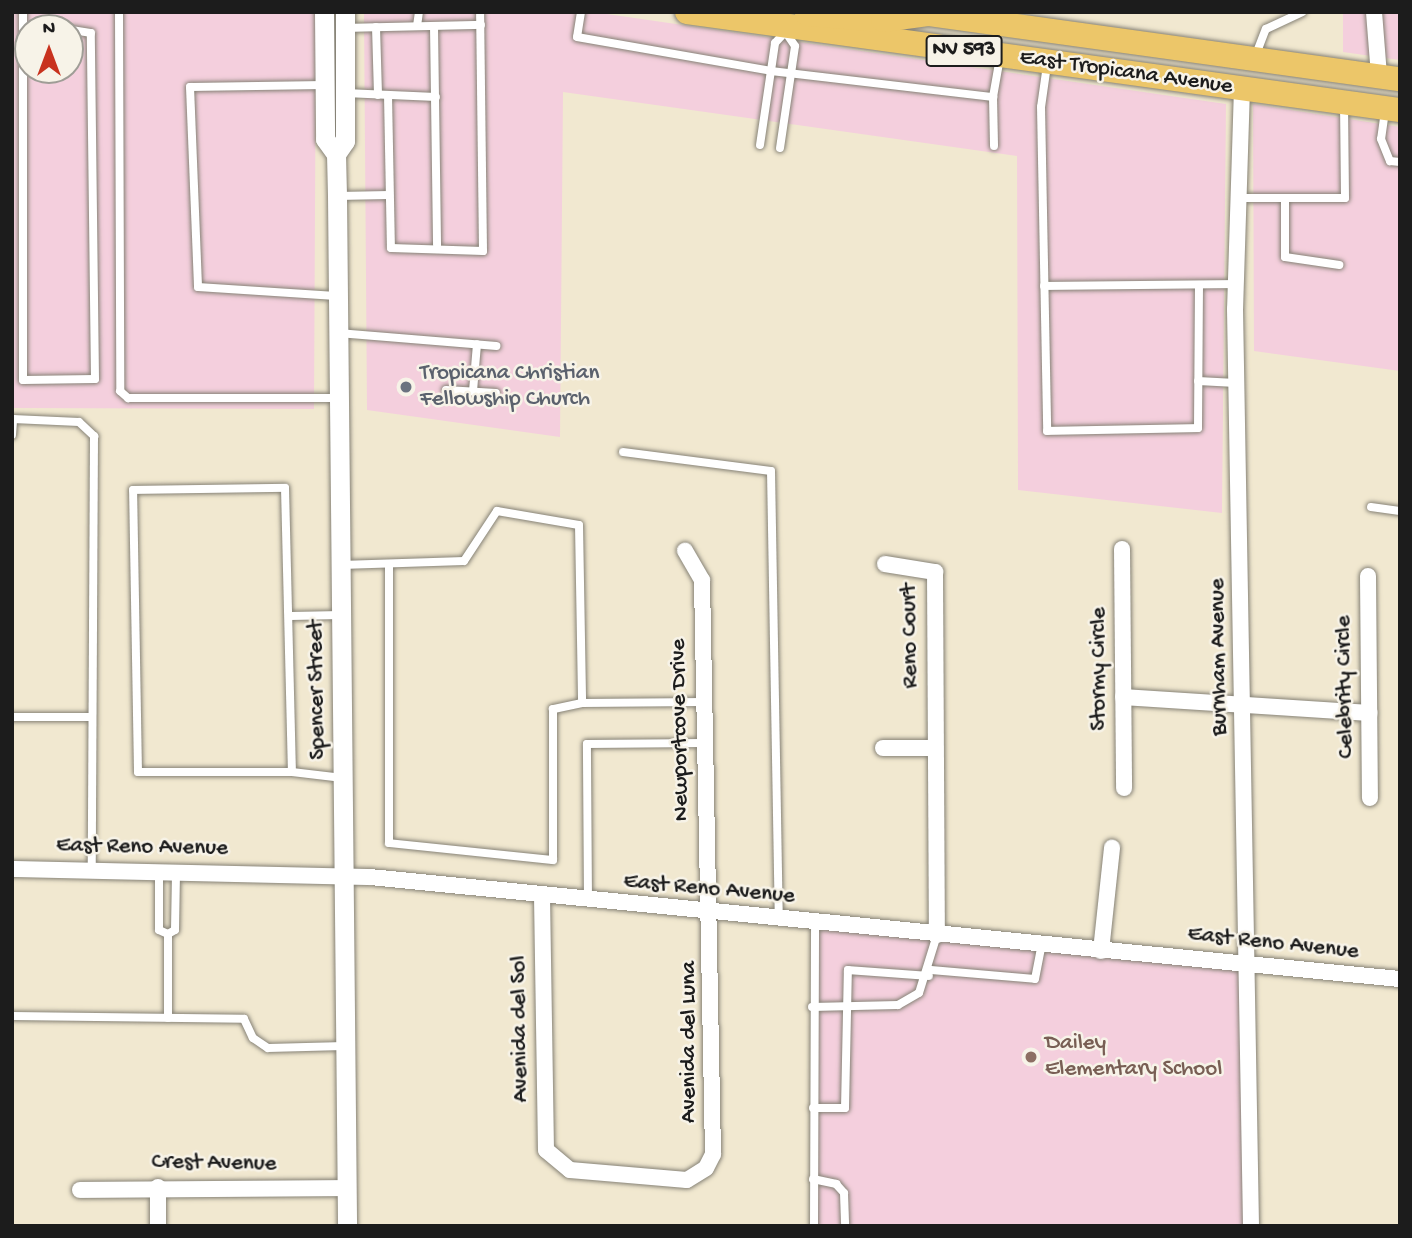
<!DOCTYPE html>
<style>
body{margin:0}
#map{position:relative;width:1412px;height:1238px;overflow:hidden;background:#f1e8d0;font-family:"Gochi Hand",sans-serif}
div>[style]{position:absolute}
.built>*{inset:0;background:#f4cfdd}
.roads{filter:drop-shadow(0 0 2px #868276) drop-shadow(0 0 2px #868276)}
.service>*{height:8px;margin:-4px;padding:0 4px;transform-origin:4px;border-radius:4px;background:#fff}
.minor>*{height:16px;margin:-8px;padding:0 8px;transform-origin:8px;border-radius:8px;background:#fff}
.tertiary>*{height:19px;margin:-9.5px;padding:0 9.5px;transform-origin:9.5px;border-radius:9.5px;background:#fff}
.primary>*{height:24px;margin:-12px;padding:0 12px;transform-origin:12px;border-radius:12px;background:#ecc669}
.dots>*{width:19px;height:19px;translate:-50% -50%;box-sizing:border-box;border:4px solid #f7f3e8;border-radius:50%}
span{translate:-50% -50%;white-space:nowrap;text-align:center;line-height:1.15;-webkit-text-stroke:5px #f7f3e8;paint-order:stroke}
.shield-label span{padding:2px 5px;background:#f7f3e8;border:2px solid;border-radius:5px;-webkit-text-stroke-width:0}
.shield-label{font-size:21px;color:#1c1c1c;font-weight:700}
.street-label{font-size:23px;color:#1c1c1c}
.worship-label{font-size:23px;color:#5b616d}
.left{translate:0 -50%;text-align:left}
.education-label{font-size:23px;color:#785e54}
.frame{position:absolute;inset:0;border:14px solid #1c1c1c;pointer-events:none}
.north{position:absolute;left:14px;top:14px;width:70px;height:70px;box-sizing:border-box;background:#f7f3e8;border:2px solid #9f9d96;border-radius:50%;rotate:0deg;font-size:19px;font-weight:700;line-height:28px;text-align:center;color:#1c1c1c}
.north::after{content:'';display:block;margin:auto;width:24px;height:32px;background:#c8321e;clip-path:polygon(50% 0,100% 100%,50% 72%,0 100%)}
</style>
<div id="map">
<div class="built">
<i style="clip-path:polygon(evenodd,12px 12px,316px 12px,314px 409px,12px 408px,12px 12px,28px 28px,70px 28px,70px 70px,28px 70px,28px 28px)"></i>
<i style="clip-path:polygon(364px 12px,593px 12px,1226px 104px,1222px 513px,1018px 490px,1017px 156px,563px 92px,560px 437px,367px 410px)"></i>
<i style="clip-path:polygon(1343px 12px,1400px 12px,1400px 60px,1343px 52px)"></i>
<i style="clip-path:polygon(1253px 104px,1400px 127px,1400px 371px,1254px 351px)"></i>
<i style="clip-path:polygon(815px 924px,1248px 963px,1251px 1226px,814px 1226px)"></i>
</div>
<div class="roads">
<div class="service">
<i style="left:23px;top:12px;width:368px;rotate:90deg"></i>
<i style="left:23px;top:380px;width:72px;rotate:-0.8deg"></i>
<i style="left:95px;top:379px;width:346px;rotate:-90.7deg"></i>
<i style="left:91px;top:33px;width:33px;rotate:-171deg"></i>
<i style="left:119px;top:12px;width:379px;rotate:89.8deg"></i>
<i style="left:120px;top:391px;width:11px;rotate:41deg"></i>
<i style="left:128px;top:398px;width:210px"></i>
<i style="left:581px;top:12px;width:25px;rotate:99deg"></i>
<i style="left:577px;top:37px;width:197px;rotate:9.9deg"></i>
<i style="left:771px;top:71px;width:224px;rotate:6.7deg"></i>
<i style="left:993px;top:97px;width:39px;rotate:-80deg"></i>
<i style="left:417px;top:26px;width:14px;rotate:-82deg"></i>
<i style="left:434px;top:26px;width:219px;rotate:89.2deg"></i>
<i style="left:376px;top:27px;width:68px;rotate:88.3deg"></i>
<i style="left:347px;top:28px;width:134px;rotate:-1.3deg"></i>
<i style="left:1255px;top:57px;width:30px;rotate:-69deg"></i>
<i style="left:1266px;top:29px;width:40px;rotate:-25deg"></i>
<i style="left:1047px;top:65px;width:42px;rotate:98.1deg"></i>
<i style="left:1041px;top:107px;width:324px;rotate:88.9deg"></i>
<i style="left:1047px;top:431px;width:151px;rotate:-1.1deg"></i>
<i style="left:1198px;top:428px;width:142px;rotate:-89.6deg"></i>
<i style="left:324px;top:85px;width:134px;rotate:179.1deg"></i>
<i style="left:190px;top:87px;width:200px;rotate:87.7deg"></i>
<i style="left:198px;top:287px;width:138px;rotate:3.7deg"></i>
<i style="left:345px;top:93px;width:91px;rotate:2.5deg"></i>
<i style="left:388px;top:95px;width:153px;rotate:88.9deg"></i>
<i style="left:391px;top:248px;width:92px;rotate:1.9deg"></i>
<i style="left:483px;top:251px;width:239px;rotate:-90.7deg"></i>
<i style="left:993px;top:97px;width:49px;rotate:88.8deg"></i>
<i style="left:1385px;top:111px;width:28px;rotate:98deg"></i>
<i style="left:1381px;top:139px;width:24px;rotate:68deg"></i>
<i style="left:1390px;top:161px;width:10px;rotate:6deg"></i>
<i style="left:760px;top:145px;width:103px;rotate:-81.6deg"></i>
<i style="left:775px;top:43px;width:19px;rotate:-47deg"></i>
<i style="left:780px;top:148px;width:103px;rotate:-81.6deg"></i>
<i style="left:795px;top:46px;width:14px;rotate:-124deg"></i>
<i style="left:337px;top:196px;width:52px;rotate:-1.1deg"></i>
<i style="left:1239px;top:198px;width:106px"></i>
<i style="left:1345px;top:198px;width:94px;rotate:-90.6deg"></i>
<i style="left:1285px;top:199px;width:58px;rotate:90deg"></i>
<i style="left:1285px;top:257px;width:55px;rotate:8.4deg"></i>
<i style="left:1044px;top:286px;width:192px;rotate:-0.6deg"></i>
<i style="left:338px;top:333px;width:159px;rotate:4.7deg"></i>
<i style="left:1198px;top:381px;width:38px;rotate:3deg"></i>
<i style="left:446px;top:390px;width:50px;rotate:3.4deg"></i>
<i style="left:473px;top:391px;width:47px;rotate:-85.1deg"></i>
<i style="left:12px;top:435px;width:16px;rotate:-86deg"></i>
<i style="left:13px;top:419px;width:66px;rotate:2.6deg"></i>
<i style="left:79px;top:422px;width:21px;rotate:43deg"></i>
<i style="left:94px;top:436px;width:434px;rotate:90.3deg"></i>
<i style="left:623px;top:452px;width:149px;rotate:7.3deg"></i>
<i style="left:771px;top:471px;width:448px;rotate:89deg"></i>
<i style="left:285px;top:488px;width:284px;rotate:88.6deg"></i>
<i style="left:292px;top:772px;width:154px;rotate:180deg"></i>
<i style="left:138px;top:772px;width:282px;rotate:-91deg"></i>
<i style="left:133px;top:490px;width:152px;rotate:-0.8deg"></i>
<i style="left:1371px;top:507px;width:29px;rotate:8deg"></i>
<i style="left:341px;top:565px;width:123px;rotate:-1.9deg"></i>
<i style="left:464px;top:561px;width:60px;rotate:-56.6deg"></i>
<i style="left:497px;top:511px;width:83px;rotate:9.7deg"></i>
<i style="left:579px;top:525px;width:178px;rotate:89deg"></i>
<i style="left:582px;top:703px;width:30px;rotate:168deg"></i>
<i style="left:553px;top:709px;width:151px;rotate:90deg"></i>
<i style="left:553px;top:860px;width:165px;rotate:-174.1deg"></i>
<i style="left:389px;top:843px;width:279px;rotate:-90deg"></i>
<i style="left:290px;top:616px;width:51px;rotate:-1.1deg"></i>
<i style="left:582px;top:703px;width:121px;rotate:-0.5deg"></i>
<i style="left:12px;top:717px;width:80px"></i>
<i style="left:292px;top:772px;width:51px;rotate:6.7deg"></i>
<i style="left:159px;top:872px;width:58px;rotate:90deg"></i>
<i style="left:159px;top:930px;width:10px;rotate:24deg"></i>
<i style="left:588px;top:901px;width:157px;rotate:-90.4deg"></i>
<i style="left:587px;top:744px;width:117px;rotate:-0.5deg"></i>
<i style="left:168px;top:934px;width:84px;rotate:90deg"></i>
<i style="left:168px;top:934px;width:8px;rotate:-30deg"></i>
<i style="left:175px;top:930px;width:59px;rotate:-89deg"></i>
<i style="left:931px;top:970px;width:104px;rotate:4.9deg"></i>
<i style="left:1035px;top:979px;width:36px;rotate:-79deg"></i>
<i style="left:812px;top:1007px;width:86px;rotate:-1.3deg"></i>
<i style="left:898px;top:1005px;width:24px;rotate:-30deg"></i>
<i style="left:919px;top:993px;width:61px;rotate:-72.8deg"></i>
<i style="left:12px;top:1016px;width:232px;rotate:0.7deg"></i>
<i style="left:244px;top:1019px;width:21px;rotate:65deg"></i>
<i style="left:253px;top:1038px;width:18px;rotate:34deg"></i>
<i style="left:268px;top:1048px;width:76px;rotate:-1.5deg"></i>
<i style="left:813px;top:1108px;width:32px"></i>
<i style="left:845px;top:1108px;width:138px;rotate:-88.8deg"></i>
<i style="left:848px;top:970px;width:81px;rotate:4.2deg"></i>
<i style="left:813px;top:1179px;width:24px;rotate:12deg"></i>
<i style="left:836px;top:1184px;width:12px;rotate:48deg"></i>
<i style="left:844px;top:1193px;width:33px;rotate:88deg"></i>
<i style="left:814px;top:1226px;width:302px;rotate:-89.8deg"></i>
</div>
<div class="minor">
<i style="left:1374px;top:12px;width:64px;rotate:85.5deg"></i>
<i style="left:1242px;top:88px;width:221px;rotate:91.8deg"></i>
<i style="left:1235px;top:309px;width:917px;rotate:89deg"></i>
<i style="left:1122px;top:549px;width:239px;rotate:89.5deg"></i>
<i style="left:885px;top:564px;width:51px;rotate:9.1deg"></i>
<i style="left:935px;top:572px;width:363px;rotate:89.7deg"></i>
<i style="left:1368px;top:576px;width:222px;rotate:89.5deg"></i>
<i style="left:1123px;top:697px;width:247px;rotate:3.7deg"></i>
<i style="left:883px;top:748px;width:52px"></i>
<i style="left:12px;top:869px;width:358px;rotate:1.3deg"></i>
<i style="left:370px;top:877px;width:1035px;rotate:5.66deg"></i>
<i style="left:542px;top:896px;width:254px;rotate:89.1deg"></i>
<i style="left:546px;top:1150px;width:31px;rotate:40deg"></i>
<i style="left:570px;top:1170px;width:117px;rotate:4.9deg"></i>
<i style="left:687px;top:1180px;width:22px;rotate:-32deg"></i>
<i style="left:706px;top:1168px;width:16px;rotate:-63deg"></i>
<i style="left:713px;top:1154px;width:574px;rotate:-91.1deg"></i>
<i style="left:702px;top:580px;width:34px;rotate:-120deg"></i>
<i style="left:1101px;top:951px;width:104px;rotate:-83.9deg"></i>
<i style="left:158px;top:1187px;width:39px;rotate:90deg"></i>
<i style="left:80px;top:1190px;width:267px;rotate:-0.4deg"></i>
</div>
<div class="tertiary">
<i style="left:324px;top:12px;width:127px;rotate:89.5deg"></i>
<i style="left:325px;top:139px;width:19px;rotate:54deg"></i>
<i style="left:336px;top:154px;width:42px;rotate:88.6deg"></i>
<i style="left:337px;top:196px;width:1030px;rotate:89.44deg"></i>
<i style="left:336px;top:154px;width:16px;rotate:-55deg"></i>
<i style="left:345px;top:141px;width:129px;rotate:-90deg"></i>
</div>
<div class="primary">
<i style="left:687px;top:12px;width:720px;rotate:7.83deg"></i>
<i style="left:915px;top:12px;width:490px;rotate:7.9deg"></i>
<i style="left:807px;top:14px;width:76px;rotate:4.5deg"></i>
<i style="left:883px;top:20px;width:45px;rotate:-7.6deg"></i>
</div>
</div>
<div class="dots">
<i style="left:406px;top:387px;background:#6b7280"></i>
<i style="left:1031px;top:1057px;background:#8d6e63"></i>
</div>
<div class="shield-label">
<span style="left:964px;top:51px">NV 593</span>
</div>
<div class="street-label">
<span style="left:1126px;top:73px;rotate:8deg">East Tropicana Avenue</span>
<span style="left:911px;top:636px;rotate:-91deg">Reno Court</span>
<span style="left:1220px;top:657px;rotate:-91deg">Burnham Avenue</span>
<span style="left:1100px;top:669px;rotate:-90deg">Stormy Circle</span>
<span style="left:1346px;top:687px;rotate:-91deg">Celebrity Circle</span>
<span style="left:318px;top:690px;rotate:-91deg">Spencer Street</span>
<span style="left:681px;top:730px;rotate:-91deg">Newportcove Drive</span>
<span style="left:142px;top:848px;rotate:1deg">East Reno Avenue</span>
<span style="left:709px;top:890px;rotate:5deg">East Reno Avenue</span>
<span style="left:1273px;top:944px;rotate:6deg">East Reno Avenue</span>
<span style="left:521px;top:1029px;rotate:-91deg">Avenida del Sol</span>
<span style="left:690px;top:1042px;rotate:-90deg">Avenida del Luna</span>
<span style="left:214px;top:1164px;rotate:1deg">Crest Avenue</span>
</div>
<div class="worship-label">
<span class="left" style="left:420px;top:387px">Tropicana Christian<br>Fellowship Church</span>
</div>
<div class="education-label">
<span class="left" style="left:1045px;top:1057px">Dailey<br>Elementary School</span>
</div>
<div class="frame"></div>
<div class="north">N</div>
</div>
